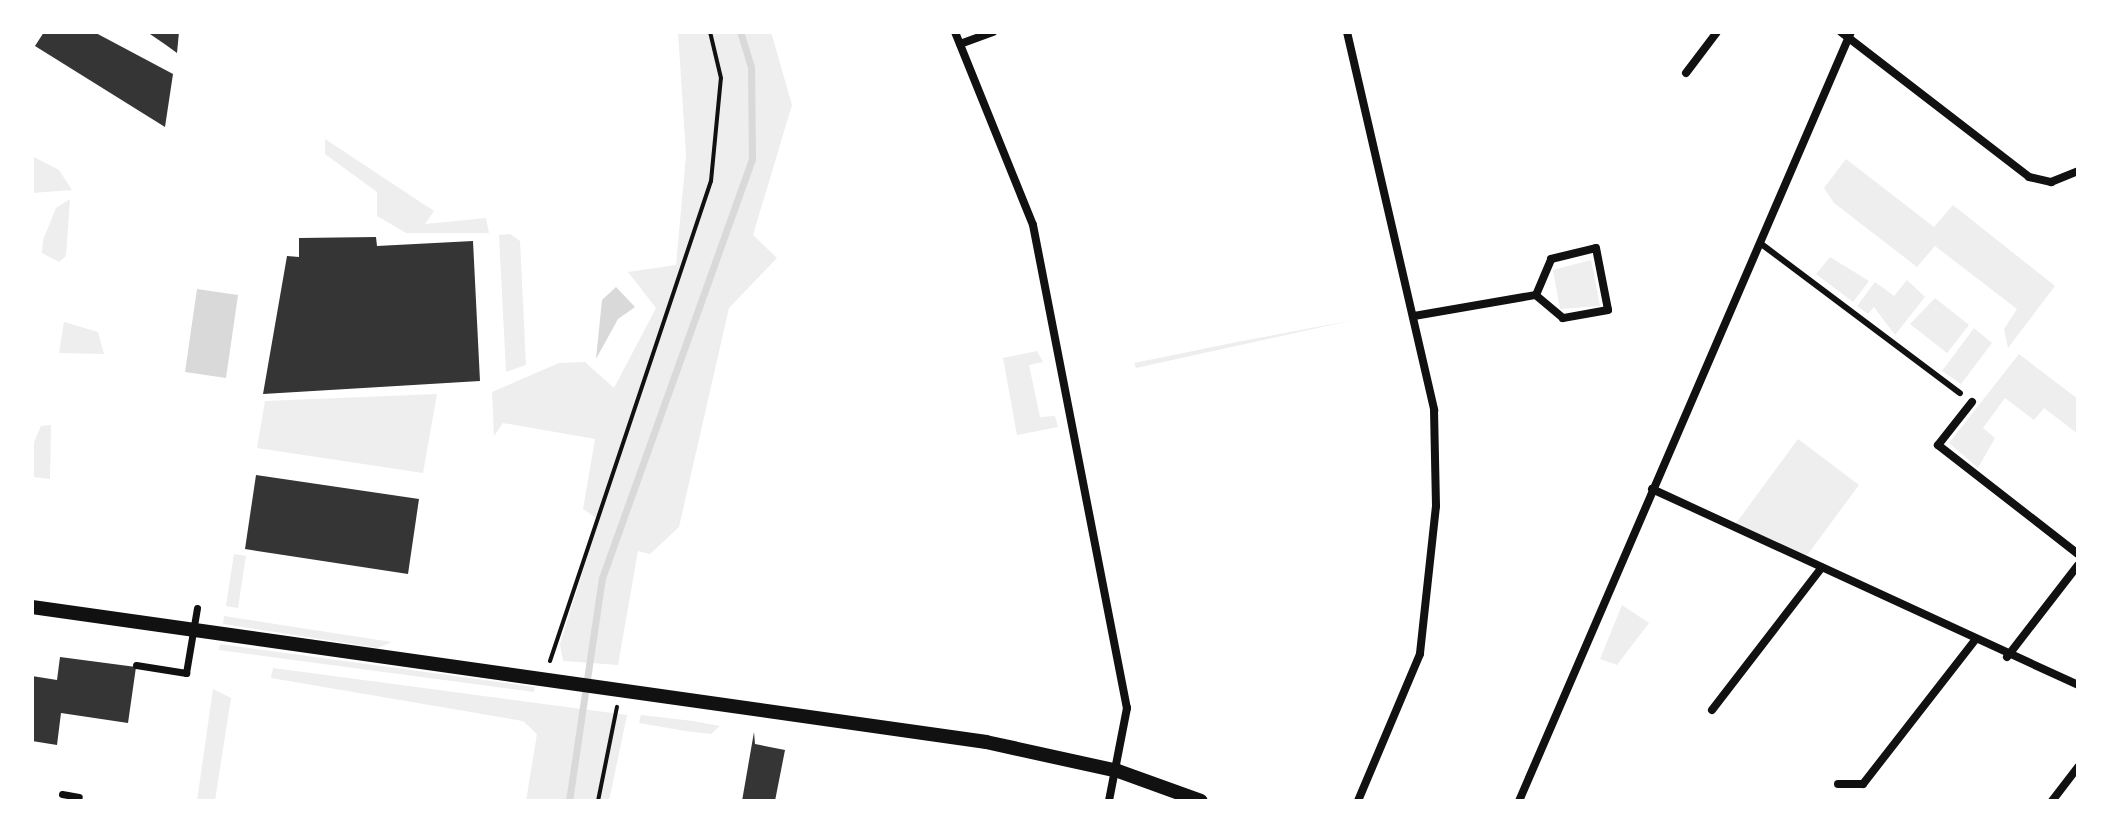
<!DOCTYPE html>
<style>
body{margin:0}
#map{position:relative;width:2110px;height:833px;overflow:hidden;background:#fff;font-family:Ubuntu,sans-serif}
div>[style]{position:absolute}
.green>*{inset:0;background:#eee}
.water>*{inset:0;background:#d9d9d9}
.stream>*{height:7px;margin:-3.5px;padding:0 3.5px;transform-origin:3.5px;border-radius:3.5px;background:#d9d9d9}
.building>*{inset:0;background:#353535}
.path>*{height:4px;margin:-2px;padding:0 2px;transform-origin:2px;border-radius:2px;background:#111}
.service>*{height:6px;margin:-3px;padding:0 3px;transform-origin:3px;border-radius:3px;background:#111}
.pedestrian>*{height:7px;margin:-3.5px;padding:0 3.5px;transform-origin:3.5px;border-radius:3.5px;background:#111}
.minor>*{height:8px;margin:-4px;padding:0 4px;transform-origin:4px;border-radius:4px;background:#111}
.tertiary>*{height:14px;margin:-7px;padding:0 7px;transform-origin:7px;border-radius:7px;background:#111}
span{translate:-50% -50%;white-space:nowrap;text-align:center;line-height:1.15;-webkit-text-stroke:8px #fff;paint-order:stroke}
.frame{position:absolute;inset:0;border:34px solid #fff;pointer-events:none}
</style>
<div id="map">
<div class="green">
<i style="clip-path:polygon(678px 32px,771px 32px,792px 105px,753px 235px,777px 258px,729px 308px,679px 527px,650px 554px,638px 551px,618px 665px,563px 661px,560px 644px,599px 520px,583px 509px,595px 439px,503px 423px,494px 436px,492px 392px,559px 363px,585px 362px,614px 388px,656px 308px,628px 272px,676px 265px,686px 155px)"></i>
<i style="clip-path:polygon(325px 139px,434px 211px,425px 224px,486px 218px,489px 233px,406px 233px,377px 216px,377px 192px,325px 154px)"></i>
<i style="clip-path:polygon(32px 156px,59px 170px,72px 190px,32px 193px)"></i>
<i style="clip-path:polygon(1846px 159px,1934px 227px,1953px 205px,2055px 286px,2008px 348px,2004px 329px,2017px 309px,1935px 246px,1917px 267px,1834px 203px,1824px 188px)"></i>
<i style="clip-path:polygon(70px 199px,66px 256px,59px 262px,42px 253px,43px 240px,56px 208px)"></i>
<i style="clip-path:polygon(510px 234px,520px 241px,526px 365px,506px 372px,499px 235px)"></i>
<i style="clip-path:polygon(1830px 257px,1869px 281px,1853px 302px,1816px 274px)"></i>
<i style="clip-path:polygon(1591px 260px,1600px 306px,1560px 309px,1553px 270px)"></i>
<i style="clip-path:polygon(1907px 280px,1925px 297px,1895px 335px,1874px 307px,1868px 314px,1857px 306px,1875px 282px,1894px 296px)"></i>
<i style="clip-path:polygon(1935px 298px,1969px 325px,1947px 353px,1910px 324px)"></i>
<i style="clip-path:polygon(1354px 320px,1136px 368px,1134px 363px,1237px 342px)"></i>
<i style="clip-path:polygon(64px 322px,98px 332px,104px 354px,59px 353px)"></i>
<i style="clip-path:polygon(1974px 328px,1992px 343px,1961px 384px,1942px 371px)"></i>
<i style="clip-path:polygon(1037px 351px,1043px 362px,1029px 365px,1040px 417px,1055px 416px,1058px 427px,1017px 435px,1003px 358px)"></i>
<i style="clip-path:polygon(2019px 354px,2078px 399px,2078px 434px,2044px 408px,2034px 420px,2005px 398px,1983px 428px,1995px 438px,1978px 468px,1949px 443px)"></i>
<i style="clip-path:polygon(437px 394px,423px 473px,257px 448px,265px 401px)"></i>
<i style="clip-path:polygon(51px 425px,50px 479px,33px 477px,32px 447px,41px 426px)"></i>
<i style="clip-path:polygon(1798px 439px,1859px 485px,1805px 558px,1734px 526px)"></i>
<i style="clip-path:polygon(234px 554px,246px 556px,238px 608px,226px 606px)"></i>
<i style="clip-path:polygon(1622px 605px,1649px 623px,1617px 665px,1600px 659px)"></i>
<i style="clip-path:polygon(224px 616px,392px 642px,378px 648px,223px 624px)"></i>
<i style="clip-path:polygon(220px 644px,535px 687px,534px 692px,219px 650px)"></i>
<i style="clip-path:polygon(273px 668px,627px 715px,609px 801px,526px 801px,537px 734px,523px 721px,271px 678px)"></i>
<i style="clip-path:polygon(213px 689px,231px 698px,215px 801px,197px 801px)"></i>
<i style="clip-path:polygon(641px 715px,693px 721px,720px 726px,711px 734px,685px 731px,639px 723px)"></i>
</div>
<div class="water">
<i style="clip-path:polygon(616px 287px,635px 307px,618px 319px,596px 359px,602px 300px)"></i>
<i style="clip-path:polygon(197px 289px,238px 295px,226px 378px,185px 372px)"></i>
</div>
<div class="stream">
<i style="left:569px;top:801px;width:225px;rotate:-81.6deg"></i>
<i style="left:602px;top:578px;width:445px;rotate:-70.3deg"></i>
<i style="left:752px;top:159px;width:92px;rotate:-90.6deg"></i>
<i style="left:751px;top:67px;width:37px;rotate:-107deg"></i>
</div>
<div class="building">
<i style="clip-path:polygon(44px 32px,94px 32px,173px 74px,165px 127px,35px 46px)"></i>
<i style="clip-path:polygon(147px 32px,179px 32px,177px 53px,166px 45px)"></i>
<i style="clip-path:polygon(376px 237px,377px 246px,473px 241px,480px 381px,263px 394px,287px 256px,299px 257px,299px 238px)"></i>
<i style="clip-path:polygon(256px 475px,419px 499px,408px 574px,245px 549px)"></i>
<i style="clip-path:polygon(60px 657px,136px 667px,128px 723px,61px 713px,57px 745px,32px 741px,32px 676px,57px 680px)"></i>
<i style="clip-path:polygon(754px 732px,755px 744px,785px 750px,775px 801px,742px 801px)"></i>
</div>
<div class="path">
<i style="left:550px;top:661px;width:506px;rotate:-71.46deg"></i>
<i style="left:711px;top:181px;width:103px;rotate:-84.5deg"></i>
<i style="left:721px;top:78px;width:47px;rotate:-103.4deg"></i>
<i style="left:598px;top:801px;width:96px;rotate:-78.6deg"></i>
</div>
<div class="service">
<i style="left:1760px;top:243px;width:250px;rotate:36.9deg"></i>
</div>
<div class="pedestrian">
<i style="left:136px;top:665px;width:51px;rotate:9.1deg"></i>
<i style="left:186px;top:673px;width:66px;rotate:-80.4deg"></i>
<i style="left:62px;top:794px;width:17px;rotate:10deg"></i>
</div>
<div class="minor">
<i style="left:955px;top:32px;width:208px;rotate:68deg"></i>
<i style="left:1033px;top:225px;width:492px;rotate:79deg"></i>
<i style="left:1127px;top:708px;width:95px;rotate:101deg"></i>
<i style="left:1347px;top:32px;width:388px;rotate:77deg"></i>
<i style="left:1434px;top:410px;width:96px;rotate:88.8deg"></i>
<i style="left:1436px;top:506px;width:149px;rotate:96.2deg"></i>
<i style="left:1420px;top:654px;width:160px;rotate:112.9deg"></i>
<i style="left:1841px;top:32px;width:237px;rotate:37.6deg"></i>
<i style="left:2029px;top:177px;width:23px;rotate:13deg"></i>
<i style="left:2051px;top:182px;width:29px;rotate:-22deg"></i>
<i style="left:960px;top:44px;width:35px;rotate:-20deg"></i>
<i style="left:1686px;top:73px;width:51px;rotate:-52.9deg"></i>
<i style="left:1414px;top:316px;width:124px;rotate:-9.8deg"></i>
<i style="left:1536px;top:295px;width:39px;rotate:-67deg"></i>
<i style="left:1551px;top:259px;width:46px;rotate:-13.7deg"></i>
<i style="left:1596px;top:248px;width:63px;rotate:79deg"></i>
<i style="left:1608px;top:310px;width:46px;rotate:169.9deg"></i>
<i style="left:1563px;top:318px;width:35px;rotate:-140deg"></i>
<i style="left:1972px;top:402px;width:55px;rotate:128.3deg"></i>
<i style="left:1938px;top:445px;width:177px;rotate:37.9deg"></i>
<i style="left:1652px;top:489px;width:469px;rotate:24.7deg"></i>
<i style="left:2007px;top:657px;width:116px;rotate:-52.3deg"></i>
<i style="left:1712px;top:710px;width:180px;rotate:-52.4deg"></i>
<i style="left:1838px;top:784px;width:25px"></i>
<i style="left:1863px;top:784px;width:182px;rotate:-52.1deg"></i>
<i style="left:1519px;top:801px;width:838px;rotate:-66.65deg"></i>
<i style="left:2052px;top:801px;width:43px;rotate:-52.6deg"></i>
</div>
<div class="tertiary">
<i style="left:32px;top:607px;width:964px;rotate:8.05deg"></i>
<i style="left:986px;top:742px;width:135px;rotate:12.4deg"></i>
<i style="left:1118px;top:771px;width:88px;rotate:19.9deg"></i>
</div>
<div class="frame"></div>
</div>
